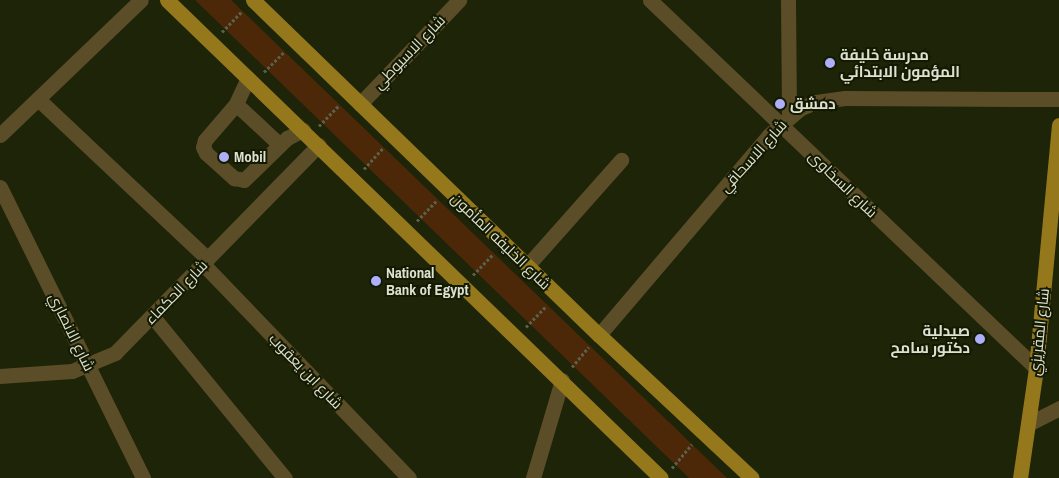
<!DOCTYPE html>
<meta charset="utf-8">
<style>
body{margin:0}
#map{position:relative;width:1059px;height:478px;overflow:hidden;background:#1d2408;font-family:"Archivo Narrow",Cairo,sans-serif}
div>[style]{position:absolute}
.green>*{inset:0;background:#4c2808}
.path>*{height:3px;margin-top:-1.5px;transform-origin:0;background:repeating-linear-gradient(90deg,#5a6148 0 2.5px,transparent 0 5px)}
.minor>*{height:15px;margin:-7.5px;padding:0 7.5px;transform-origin:7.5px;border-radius:7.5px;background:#5b4d27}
.major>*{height:15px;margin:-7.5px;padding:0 7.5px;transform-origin:7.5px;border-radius:7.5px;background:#96781c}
.dots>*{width:14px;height:14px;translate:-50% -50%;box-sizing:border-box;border:2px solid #141a01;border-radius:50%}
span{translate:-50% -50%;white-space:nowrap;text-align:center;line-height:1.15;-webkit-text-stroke:4px #141a01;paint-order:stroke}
.street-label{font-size:15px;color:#dce1d1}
.poi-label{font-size:15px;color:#dce1d1;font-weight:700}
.left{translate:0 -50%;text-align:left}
.right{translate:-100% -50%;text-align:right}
</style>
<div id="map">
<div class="green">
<i style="clip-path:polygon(195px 0,231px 0,727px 478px,689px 478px)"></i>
</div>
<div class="path">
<i style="left:222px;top:32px;width:29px;rotate:-46deg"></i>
<i style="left:264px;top:72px;width:28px;rotate:-45deg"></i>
<i style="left:319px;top:126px;width:29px;rotate:-46deg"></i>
<i style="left:364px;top:169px;width:28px;rotate:-48deg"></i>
<i style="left:417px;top:221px;width:29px;rotate:-46deg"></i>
<i style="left:473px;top:275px;width:29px;rotate:-46deg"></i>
<i style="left:526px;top:327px;width:29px;rotate:-46deg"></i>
<i style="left:572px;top:367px;width:26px;rotate:-50deg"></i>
<i style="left:672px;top:468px;width:31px;rotate:-50deg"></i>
</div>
<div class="minor">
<i style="left:650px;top:0;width:533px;rotate:43.63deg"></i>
<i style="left:788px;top:0;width:116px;rotate:89.5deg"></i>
<i style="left:248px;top:78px;width:29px;rotate:115deg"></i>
<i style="left:236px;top:104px;width:48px;rotate:130.7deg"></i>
<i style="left:205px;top:140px;width:7px;rotate:106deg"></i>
<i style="left:203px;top:147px;width:7px;rotate:63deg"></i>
<i style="left:206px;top:153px;width:38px;rotate:42deg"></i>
<i style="left:234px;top:178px;width:10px;rotate:11deg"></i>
<i style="left:244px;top:180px;width:60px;rotate:-44.3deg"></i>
<i style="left:287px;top:138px;width:18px;rotate:-27deg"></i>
<i style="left:38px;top:99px;width:233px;rotate:43.3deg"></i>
<i style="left:236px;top:104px;width:60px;rotate:43deg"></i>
<i style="left:360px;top:104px;width:144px;rotate:-46.4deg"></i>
<i style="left:0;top:135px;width:195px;rotate:-43.8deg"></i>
<i style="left:0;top:187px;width:324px;rotate:63.8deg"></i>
<i style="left:203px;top:264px;width:297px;rotate:46.1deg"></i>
<i style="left:527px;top:266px;width:142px;rotate:-48.4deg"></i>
<i style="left:153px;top:317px;width:208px;rotate:50.7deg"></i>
<i style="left:599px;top:335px;width:262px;rotate:-49.6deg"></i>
<i style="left:769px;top:135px;width:42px;rotate:-40.2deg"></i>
<i style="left:801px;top:108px;width:16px;rotate:-22deg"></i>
<i style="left:816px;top:102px;width:29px;rotate:-8deg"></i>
<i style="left:845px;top:98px;width:214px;rotate:0.3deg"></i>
<i style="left:0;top:376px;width:72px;rotate:-4deg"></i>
<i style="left:72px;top:371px;width:47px;rotate:-22.7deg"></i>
<i style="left:115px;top:353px;width:291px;rotate:-45.6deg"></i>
<i style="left:1028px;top:424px;width:35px;rotate:-27deg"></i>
<i style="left:533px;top:478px;width:102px;rotate:-73.5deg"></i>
</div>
<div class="major">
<i style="left:167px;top:0;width:687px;rotate:44.06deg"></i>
<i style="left:253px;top:0;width:482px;rotate:44.1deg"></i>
<i style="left:599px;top:335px;width:209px;rotate:43.1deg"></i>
<i style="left:1020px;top:478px;width:111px;rotate:-81.7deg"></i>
<i style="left:1036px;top:368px;width:244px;rotate:-84.6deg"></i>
</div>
<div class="dots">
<i style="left:830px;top:63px;background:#adaffb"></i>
<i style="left:780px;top:104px;background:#adaffb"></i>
<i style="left:224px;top:157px;background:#adaffb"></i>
<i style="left:376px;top:281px;background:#adaffb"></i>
<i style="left:980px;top:339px;background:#adaffb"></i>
</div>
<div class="street-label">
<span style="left:409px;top:52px;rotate:-46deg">شارع الاسيوطي</span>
<span style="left:753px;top:156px;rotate:-48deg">شارع الاسحاقي</span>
<span style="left:843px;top:184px;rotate:44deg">شارع السخاوى</span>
<span style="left:501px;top:241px;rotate:44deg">شارع الخليفه المأمون</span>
<span style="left:176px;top:292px;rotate:-46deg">شارع الحكماء</span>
<span style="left:72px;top:332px;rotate:64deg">شارع الانصاري</span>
<span style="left:1039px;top:332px;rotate:-84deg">شارع المقريزي</span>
<span style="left:306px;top:371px;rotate:46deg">شارع ابن يعقوب</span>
</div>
<div class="poi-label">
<span class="left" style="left:840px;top:63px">مدرسة خليفة<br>المؤمون الابتدائي</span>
<span class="left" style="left:790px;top:104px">دمشق</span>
<span class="left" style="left:234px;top:157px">Mobil</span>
<span class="left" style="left:386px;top:281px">National<br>Bank of Egypt</span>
<span class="right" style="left:970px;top:339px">صيدلية<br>دكتور سامح</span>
</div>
</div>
